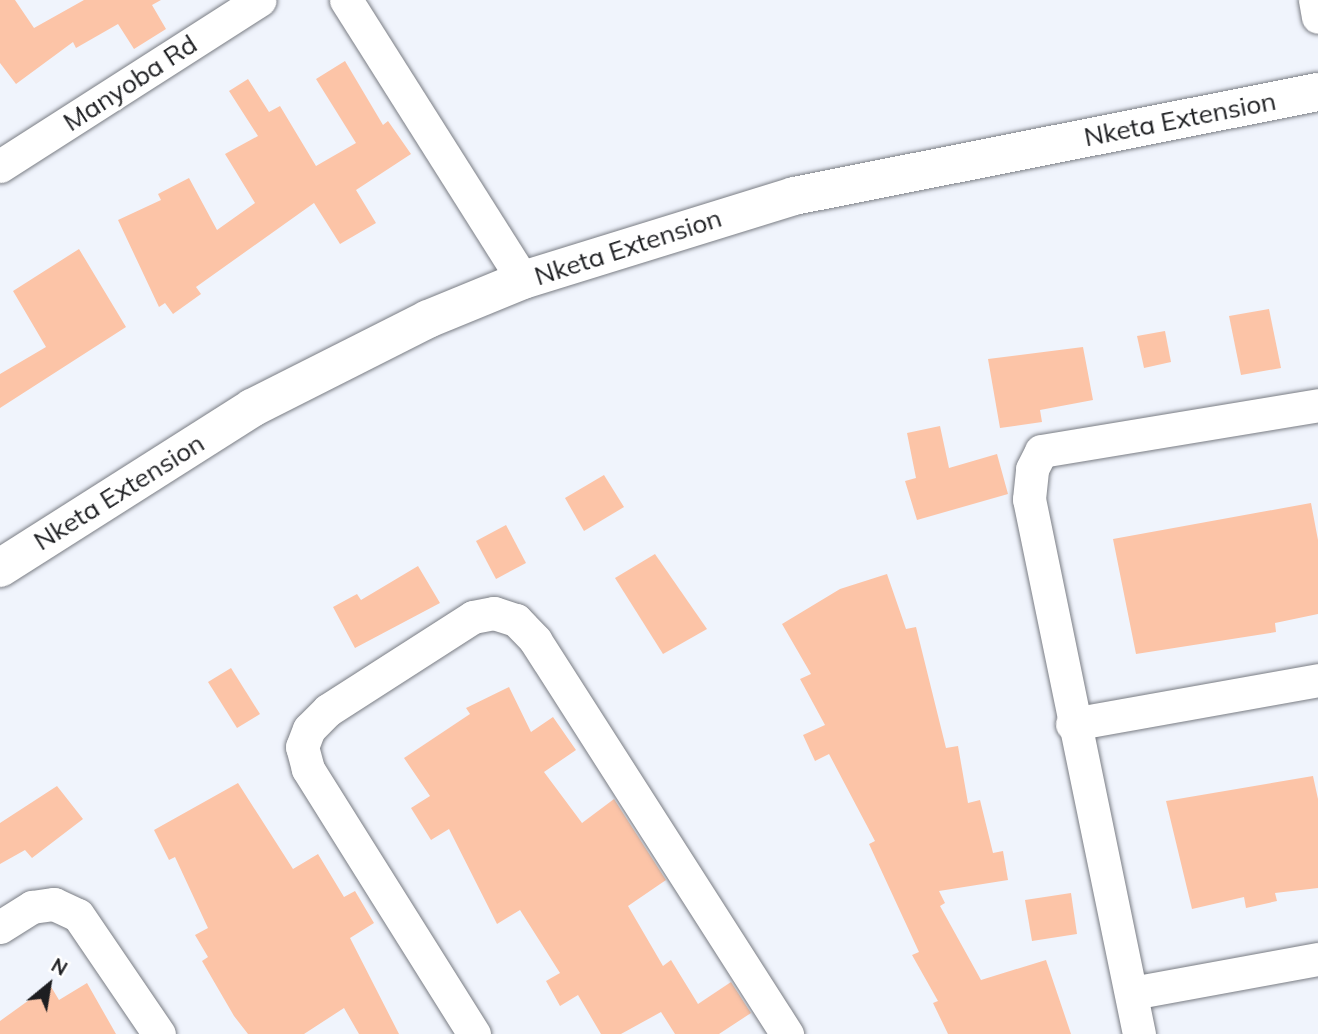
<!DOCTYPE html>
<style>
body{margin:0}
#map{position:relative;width:1318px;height:1034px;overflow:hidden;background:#f0f4fc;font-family:Mulish,sans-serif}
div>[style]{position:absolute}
.building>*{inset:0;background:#fcc4a7}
.roads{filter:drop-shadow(0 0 2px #7a7d84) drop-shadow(0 0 2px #7a7d84)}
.minor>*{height:33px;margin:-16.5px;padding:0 16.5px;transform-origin:16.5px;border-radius:16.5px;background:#fff}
.tertiary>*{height:38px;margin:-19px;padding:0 19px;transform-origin:19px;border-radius:19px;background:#fff}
span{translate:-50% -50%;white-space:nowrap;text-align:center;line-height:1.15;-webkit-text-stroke:5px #fff;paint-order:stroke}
.street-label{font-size:26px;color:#1d1e21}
.north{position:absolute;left:14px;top:950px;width:70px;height:70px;-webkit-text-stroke:5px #fff;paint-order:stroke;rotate:30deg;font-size:19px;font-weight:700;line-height:28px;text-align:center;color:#1d1e21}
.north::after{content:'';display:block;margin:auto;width:24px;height:32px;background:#1d1e21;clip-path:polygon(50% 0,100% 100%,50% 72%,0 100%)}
</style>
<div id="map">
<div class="building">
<i style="clip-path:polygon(0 0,15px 0,34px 28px,84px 0,161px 0,152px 5px,166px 29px,134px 49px,118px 24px,76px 48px,73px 42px,16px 84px,0 63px)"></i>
<i style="clip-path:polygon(345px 61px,383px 125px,388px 121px,411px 154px,356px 190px,376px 223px,340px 244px,314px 203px,196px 287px,201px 294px,173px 314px,165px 303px,159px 307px,118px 220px,161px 200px,158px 194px,189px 178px,217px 230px,255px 203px,225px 154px,258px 136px,229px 91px,248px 79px,269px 112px,280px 106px,316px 166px,356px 143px,316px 79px)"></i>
<i style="clip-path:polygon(79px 249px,126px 327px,0 408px,0 374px,46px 347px,13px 291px)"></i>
<i style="clip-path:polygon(1269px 309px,1281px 368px,1241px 375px,1229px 316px)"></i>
<i style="clip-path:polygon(1165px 331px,1171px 362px,1144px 368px,1137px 336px)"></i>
<i style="clip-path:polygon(1083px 347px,1093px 400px,1040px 410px,1042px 422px,1000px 428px,988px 359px)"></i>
<i style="clip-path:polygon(940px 426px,949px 468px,997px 454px,1008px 494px,917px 520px,905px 481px,916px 478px,907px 433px)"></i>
<i style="clip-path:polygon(604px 475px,624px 507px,584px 531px,565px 498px)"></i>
<i style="clip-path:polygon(1311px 503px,1318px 540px,1318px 614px,1275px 623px,1276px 632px,1136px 654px,1113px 539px)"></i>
<i style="clip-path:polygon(506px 525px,526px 563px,496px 579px,476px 541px)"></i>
<i style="clip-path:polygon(655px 554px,707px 629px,663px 654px,615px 578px)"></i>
<i style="clip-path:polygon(418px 566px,440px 603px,355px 648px,333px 607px,357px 594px,361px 600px)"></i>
<i style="clip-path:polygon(887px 574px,906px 629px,916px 627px,946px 748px,958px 746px,968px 803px,980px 800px,993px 853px,1003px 851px,1008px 880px,939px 891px,945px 903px,940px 906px,981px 980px,1046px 960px,1071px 1034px,948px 1034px,933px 1003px,938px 1001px,912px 955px,919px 952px,869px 844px,875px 841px,829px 754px,815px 761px,803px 735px,825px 725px,800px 679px,811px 674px,782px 624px,840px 589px)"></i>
<i style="clip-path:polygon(231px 668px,260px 714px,237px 728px,208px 682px)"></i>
<i style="clip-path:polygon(509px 687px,531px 732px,553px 717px,576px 750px,544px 772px,582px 823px,614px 799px,666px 880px,628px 906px,663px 966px,671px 960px,698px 1004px,731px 982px,751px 1013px,719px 1034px,675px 1034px,661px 1012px,621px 1034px,601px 1034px,578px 995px,560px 1006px,546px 981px,560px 973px,520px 910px,497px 924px,449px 829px,431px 840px,411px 808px,430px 796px,404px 758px,470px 714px,466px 708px)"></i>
<i style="clip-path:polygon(1313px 776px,1318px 799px,1318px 888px,1275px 893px,1277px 901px,1246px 908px,1244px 897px,1192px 909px,1166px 801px)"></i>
<i style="clip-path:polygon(238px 783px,293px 869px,318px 854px,344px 897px,355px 891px,374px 923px,350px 938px,399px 1034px,359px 1034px,344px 1008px,304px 1034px,248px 1034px,234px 1016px,202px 961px,208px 957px,195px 935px,208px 928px,175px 857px,169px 860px,154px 830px)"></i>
<i style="clip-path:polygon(57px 786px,83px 819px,32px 858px,25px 850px,0 864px,0 823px)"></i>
<i style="clip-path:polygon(1071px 893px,1077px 934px,1032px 941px,1025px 900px)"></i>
<i style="clip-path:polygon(87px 983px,116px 1034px,0 1034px,0 1021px,50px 985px,59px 1000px)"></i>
</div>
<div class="roads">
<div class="minor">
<i style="left:346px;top:0;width:331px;rotate:57.7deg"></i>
<i style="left:1315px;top:0;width:17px;rotate:80deg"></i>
<i style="left:0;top:166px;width:308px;rotate:-32.6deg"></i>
<i style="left:1072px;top:724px;width:250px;rotate:-10.1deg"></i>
<i style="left:0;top:927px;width:38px;rotate:-32deg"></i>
<i style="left:32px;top:907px;width:22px;rotate:-8deg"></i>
<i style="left:54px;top:904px;width:26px;rotate:25deg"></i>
<i style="left:78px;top:915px;width:144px;rotate:55.8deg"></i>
<i style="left:1132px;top:993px;width:189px;rotate:-10.4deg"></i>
<i style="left:474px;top:1034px;width:313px;rotate:-122.1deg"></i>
<i style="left:308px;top:769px;width:23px;rotate:-105deg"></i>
<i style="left:302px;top:747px;width:19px;rotate:-69deg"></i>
<i style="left:309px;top:729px;width:27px;rotate:-45deg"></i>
<i style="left:328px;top:710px;width:172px;rotate:-32.7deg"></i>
<i style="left:473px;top:617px;width:21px;rotate:-11deg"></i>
<i style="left:494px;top:613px;width:23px;rotate:18deg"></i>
<i style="left:516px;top:620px;width:28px;rotate:46deg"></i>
<i style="left:535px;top:640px;width:468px;rotate:57.4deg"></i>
<i style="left:1139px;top:1034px;width:546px;rotate:-101.62deg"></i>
<i style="left:1029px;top:499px;width:30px;rotate:-84deg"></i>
<i style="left:1032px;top:469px;width:20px;rotate:-63deg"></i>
<i style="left:1041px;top:451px;width:281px;rotate:-9.4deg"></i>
</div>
<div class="tertiary">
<i style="left:0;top:568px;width:299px;rotate:-32.4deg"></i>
<i style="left:252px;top:408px;width:197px;rotate:-26.8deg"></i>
<i style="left:428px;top:319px;width:103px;rotate:-22.3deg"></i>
<i style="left:523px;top:280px;width:284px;rotate:-17.2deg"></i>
<i style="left:794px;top:196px;width:534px;rotate:-11.23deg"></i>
</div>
</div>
<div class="street-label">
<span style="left:130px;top:83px;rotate:-33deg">Manyoba Rd</span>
<span style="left:1180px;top:119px;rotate:-11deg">Nketa Extension</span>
<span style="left:628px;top:247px;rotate:-18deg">Nketa Extension</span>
<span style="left:119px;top:492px;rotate:-32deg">Nketa Extension</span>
</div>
<div class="north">N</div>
</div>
